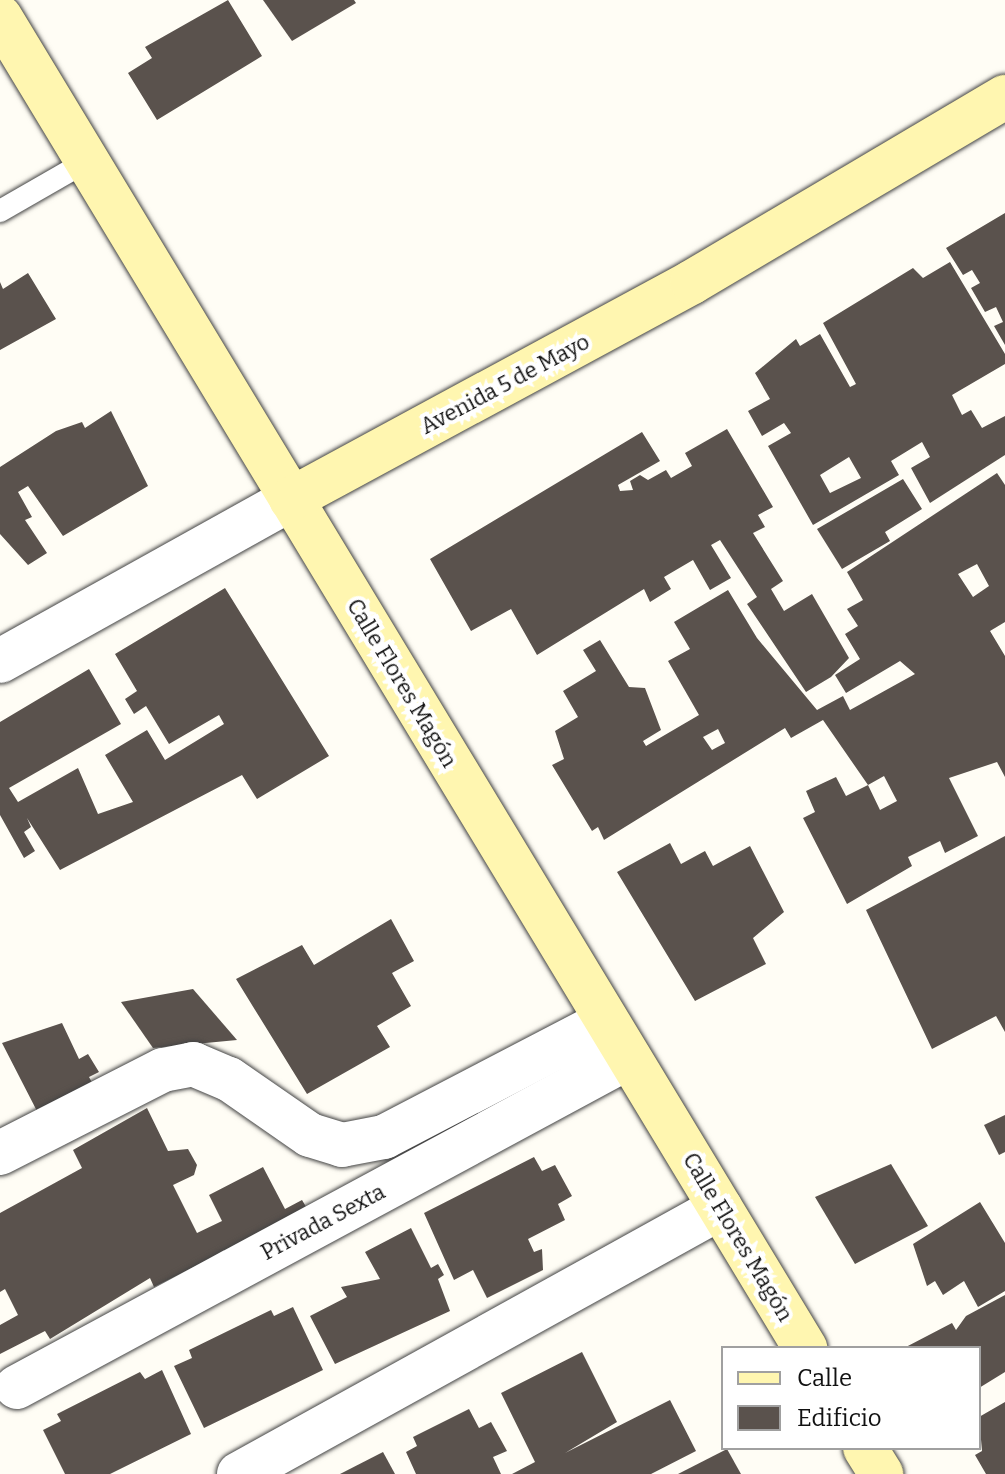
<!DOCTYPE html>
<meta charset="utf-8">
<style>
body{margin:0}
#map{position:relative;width:1005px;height:1474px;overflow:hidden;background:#fffdf5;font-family:Bitter,serif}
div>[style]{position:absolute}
.building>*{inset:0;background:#5a524d}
.roads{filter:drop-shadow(0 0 2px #444) drop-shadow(0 0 2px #444)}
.lane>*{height:22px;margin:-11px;padding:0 11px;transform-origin:11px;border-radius:11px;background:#fff}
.street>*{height:44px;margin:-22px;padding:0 22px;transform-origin:22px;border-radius:22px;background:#fff}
.secondary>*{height:44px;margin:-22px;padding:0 22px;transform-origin:22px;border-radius:22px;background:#fff6b0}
span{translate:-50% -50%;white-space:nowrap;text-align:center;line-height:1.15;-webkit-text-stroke:8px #fff;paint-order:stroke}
.street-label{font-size:22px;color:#111}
.legend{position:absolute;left:721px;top:1346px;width:260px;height:104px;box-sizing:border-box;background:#fff;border:2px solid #a0a0a0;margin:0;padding:10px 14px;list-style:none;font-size:24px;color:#111}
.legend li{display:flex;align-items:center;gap:16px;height:40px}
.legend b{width:40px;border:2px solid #a0a0a0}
</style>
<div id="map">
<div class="building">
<i style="clip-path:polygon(228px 0,262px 56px,157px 120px,128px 73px,152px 58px,145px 47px)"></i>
<i style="clip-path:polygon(263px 0,354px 0,356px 3px,292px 41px)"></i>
<i style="clip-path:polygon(1005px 213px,1005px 345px,994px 326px,1003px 322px,996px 307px,985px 312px,971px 288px,980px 283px,972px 270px,963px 275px,946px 248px)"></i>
<i style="clip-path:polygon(evenodd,950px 262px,1005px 354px,1005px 364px,952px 395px,962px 415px,971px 410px,982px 428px,1005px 416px,1005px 455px,930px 503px,911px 468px,930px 457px,922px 442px,891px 461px,899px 475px,813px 525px,768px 446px,791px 433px,784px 423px,762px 436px,748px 411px,770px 399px,755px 373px,796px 339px,800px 346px,820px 334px,850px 387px,856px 384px,823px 323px,913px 268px,923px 278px,950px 262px,849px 457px,861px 478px,830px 493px,820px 475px,849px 457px)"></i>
<i style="clip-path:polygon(28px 273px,56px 319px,0 350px,0 282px,3px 289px)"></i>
<i style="clip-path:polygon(111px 411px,148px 486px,63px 536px,28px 486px,18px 492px,32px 517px,25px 520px,47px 553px,28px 565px,0 534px,0 467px,56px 431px,82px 422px,85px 428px)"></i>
<i style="clip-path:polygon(727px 429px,773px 507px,758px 515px,765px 527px,753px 533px,783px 581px,771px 589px,784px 611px,812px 594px,849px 658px,831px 677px,806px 692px,747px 604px,757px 597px,720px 540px,711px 545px,731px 578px,710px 590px,693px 560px,664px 577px,671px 589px,650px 602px,644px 589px,537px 655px,511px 609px,471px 631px,430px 559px,642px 432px,660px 461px,618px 485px,620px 491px,633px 490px,630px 481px,640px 475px,648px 480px,666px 470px,671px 478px,692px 466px,685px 453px)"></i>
<i style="clip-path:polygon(evenodd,997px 473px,1005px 485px,1005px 622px,990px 631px,1005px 656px,1005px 777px,997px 762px,949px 778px,978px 836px,945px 853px,940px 841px,908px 857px,912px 866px,847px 904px,803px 818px,815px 812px,806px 791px,836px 777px,846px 796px,868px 785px,880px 810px,897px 801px,884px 776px,868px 785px,823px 720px,791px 738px,785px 728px,604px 840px,598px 827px,592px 831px,552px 765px,564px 759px,555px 731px,578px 717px,563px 691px,596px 671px,583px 650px,600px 640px,629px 687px,645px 688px,661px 730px,643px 741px,646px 746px,699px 715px,668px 661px,690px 649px,674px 622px,728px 590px,757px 638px,817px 710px,843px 696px,850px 710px,915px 674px,900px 661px,846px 693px,835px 675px,860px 659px,845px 634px,858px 626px,847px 609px,863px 600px,847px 572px,997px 473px,977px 564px,989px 586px,973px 597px,958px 574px,977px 564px,997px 473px,718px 729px,725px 743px,712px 750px,703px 737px,718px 729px)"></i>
<i style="clip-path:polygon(903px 479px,922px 509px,885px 532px,890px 541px,842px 569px,817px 529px)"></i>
<i style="clip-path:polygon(225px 588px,329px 756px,257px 799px,242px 775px,60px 870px,27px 818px,31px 827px,24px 832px,35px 851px,24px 858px,0 815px,0 722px,89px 669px,121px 724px,9px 788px,18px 802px,78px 768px,98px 814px,133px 802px,105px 755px,147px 730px,165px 760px,224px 724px,219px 715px,169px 744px,146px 706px,134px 714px,125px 699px,137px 691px,115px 654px)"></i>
<i style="clip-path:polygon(1005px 836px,1005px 1032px,996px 1016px,932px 1049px,866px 910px)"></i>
<i style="clip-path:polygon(670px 843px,681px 864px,705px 851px,713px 866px,750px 846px,784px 912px,753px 938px,766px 964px,695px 1001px,617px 872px)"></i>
<i style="clip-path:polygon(391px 919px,414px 961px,392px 973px,411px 1006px,377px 1026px,390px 1047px,307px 1094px,236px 979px,302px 945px,314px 965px)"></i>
<i style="clip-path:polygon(193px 989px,237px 1040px,153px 1048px,121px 1002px)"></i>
<i style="clip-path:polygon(62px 1023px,79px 1059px,88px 1054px,99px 1072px,89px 1077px,95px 1088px,39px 1115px,2px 1043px)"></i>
<i style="clip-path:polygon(147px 1108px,168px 1151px,188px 1149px,197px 1165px,194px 1175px,173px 1185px,197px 1233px,222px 1221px,209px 1195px,263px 1167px,285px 1209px,302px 1200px,308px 1210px,154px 1287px,150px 1278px,50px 1339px,45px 1331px,0 1354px,0 1325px,18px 1315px,5px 1289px,0 1292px,0 1213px,82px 1168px,73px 1150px)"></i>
<i style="clip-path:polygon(1005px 1115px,1005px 1152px,999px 1155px,984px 1125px)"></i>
<i style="clip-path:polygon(534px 1157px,542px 1171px,555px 1165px,572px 1196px,558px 1204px,565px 1220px,528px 1239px,534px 1252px,542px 1249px,543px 1270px,487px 1298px,473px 1270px,454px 1280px,424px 1213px)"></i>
<i style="clip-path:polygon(891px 1164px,928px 1226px,855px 1264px,815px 1197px)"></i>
<i style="clip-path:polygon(980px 1202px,1005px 1243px,1005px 1291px,978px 1307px,964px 1281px,943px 1295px,935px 1281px,927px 1286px,913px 1244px)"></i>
<i style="clip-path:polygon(411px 1228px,431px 1268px,438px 1264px,444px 1275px,438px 1279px,450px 1311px,335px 1364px,310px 1316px,347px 1297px,341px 1287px,380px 1279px,365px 1252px)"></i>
<i style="clip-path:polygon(1005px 1295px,1005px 1372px,979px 1388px,979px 1348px,904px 1348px,952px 1323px,956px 1330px,966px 1316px)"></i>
<i style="clip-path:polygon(293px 1307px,323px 1370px,204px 1428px,174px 1366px,192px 1358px,189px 1350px,271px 1310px,274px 1316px)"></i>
<i style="clip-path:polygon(582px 1352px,617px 1422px,565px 1453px,670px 1400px,696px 1451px,651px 1474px,512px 1474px,535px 1462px,501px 1393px)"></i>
<i style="clip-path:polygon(162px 1370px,191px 1434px,110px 1474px,65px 1474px,43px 1430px,61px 1421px,57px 1414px,140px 1372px,145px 1379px)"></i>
<i style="clip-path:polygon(1005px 1402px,1005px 1474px,986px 1474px,975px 1455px,982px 1451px,979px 1417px)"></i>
<i style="clip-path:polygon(469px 1409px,479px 1428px,491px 1422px,507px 1451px,493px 1457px,501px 1474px,416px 1474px,406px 1452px,417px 1446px,413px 1437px)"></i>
<i style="clip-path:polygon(727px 1449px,741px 1474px,678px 1474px)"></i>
<i style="clip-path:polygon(383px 1452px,395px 1474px,340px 1474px)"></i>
</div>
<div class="roads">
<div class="lane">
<i style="left:0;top:211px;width:100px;rotate:-29.9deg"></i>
</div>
<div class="street">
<i style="left:0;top:661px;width:333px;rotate:-29.1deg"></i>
<i style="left:0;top:1153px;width:183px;rotate:-27deg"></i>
<i style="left:163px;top:1070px;width:31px;rotate:-11deg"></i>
<i style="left:193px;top:1064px;width:39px;rotate:23deg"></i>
<i style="left:229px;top:1079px;width:98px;rotate:34.7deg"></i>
<i style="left:310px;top:1135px;width:34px;rotate:17deg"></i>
<i style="left:342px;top:1145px;width:43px;rotate:-10.8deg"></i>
<i style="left:384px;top:1137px;width:251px;rotate:-27.5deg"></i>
<i style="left:17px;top:1387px;width:695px;rotate:-28.33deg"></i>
<i style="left:239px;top:1474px;width:550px;rotate:-28.94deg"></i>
</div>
<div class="secondary">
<i style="left:0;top:17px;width:1556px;rotate:58.83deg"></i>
<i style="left:291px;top:499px;width:456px;rotate:-28.4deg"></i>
<i style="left:692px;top:282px;width:364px;rotate:-30.6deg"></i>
<i style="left:865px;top:1448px;width:31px;rotate:58deg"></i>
</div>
</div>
<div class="street-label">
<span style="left:505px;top:384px;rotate:-28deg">Avenida 5 de Mayo</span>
<span style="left:402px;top:683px;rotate:59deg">Calle Flores Magón</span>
<span style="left:323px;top:1222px;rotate:-28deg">Privada Sexta</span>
<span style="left:738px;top:1237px;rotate:59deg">Calle Flores Magón</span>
</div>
<ul class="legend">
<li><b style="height:10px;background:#fff6b0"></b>Calle</li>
<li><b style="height:22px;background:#5a524d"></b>Edificio</li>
</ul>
</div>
